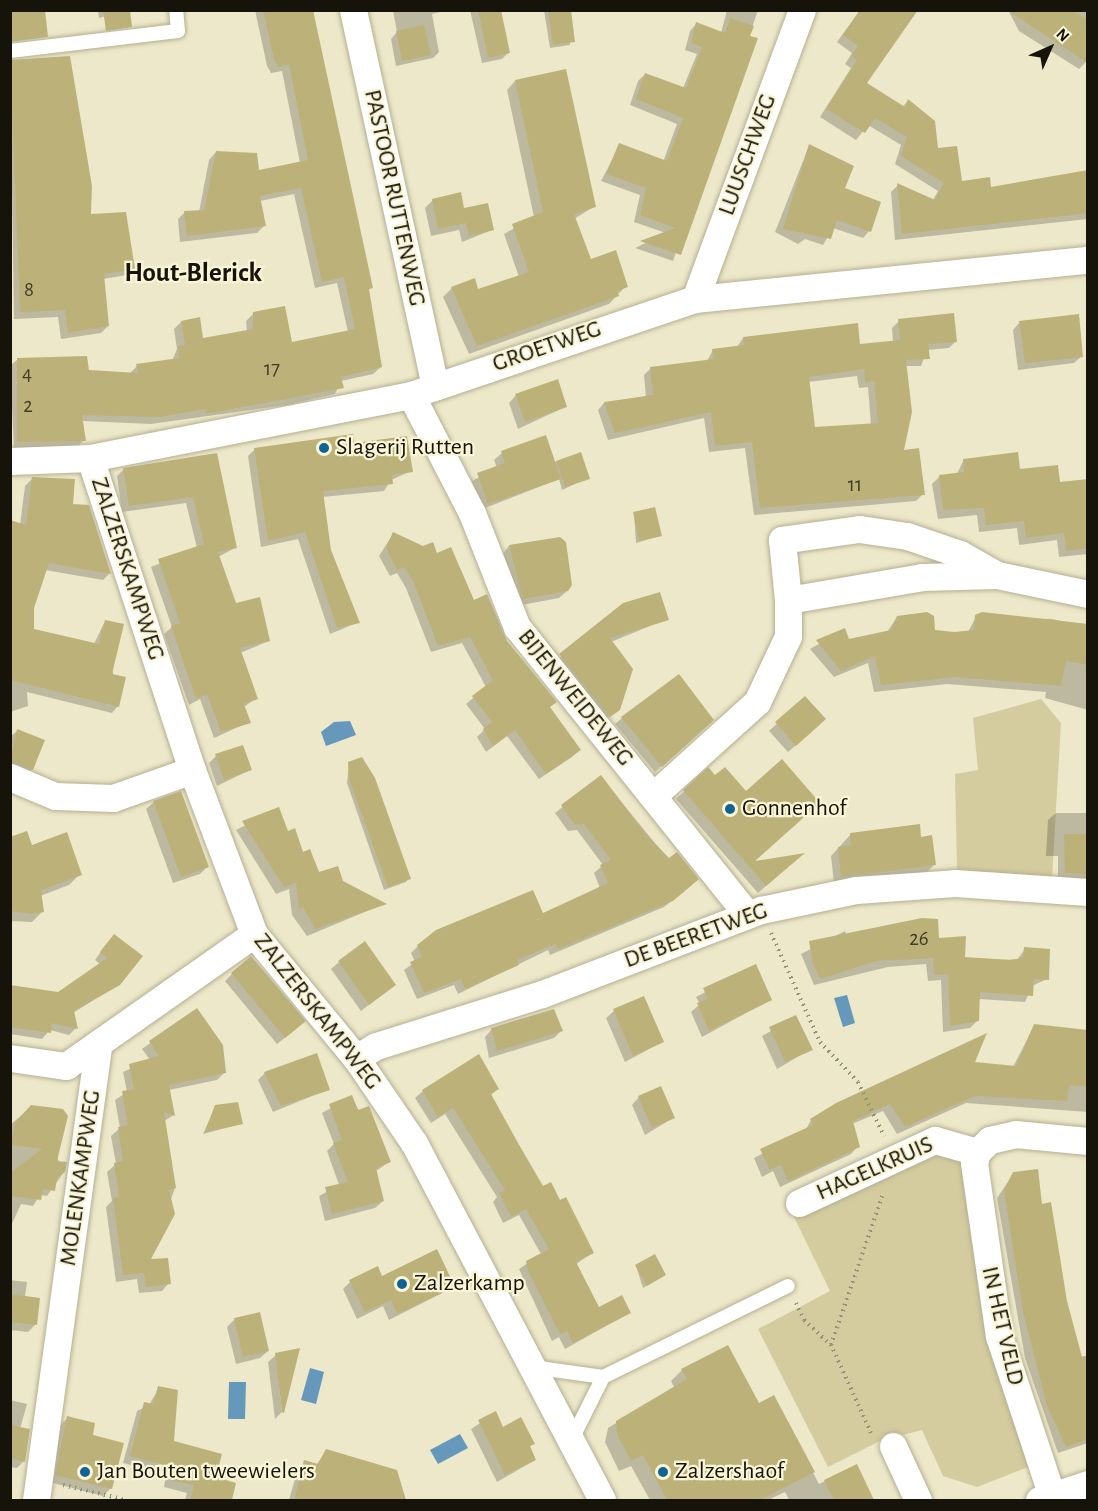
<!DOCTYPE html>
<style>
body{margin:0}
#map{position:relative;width:1098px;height:1511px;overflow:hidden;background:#ede8c9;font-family:"Alegreya Sans",sans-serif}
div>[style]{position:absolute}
.green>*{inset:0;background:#d4cc9e}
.water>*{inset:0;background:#6698bc}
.shadow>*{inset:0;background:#0003}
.building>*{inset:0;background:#bcb279}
.path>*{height:4px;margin-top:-2px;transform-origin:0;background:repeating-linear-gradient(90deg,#94917a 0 1.5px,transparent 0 6px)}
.roads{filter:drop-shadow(0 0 2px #b4af92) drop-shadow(0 0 2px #b4af92)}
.lane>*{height:14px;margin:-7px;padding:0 7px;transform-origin:7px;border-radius:7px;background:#fff}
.street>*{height:27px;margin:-13.5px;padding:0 13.5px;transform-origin:13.5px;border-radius:13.5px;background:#fff}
.dots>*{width:16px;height:16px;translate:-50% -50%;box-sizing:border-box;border:3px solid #faf5d6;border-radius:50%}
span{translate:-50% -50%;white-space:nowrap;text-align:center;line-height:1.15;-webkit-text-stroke:4.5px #faf5d6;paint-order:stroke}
.number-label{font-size:21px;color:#403c26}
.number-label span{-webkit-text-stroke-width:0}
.street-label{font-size:24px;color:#16140a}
.poi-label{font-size:24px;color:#16140a}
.left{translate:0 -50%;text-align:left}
.quarter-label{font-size:27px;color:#16140a;font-weight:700}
.frame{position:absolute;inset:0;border:12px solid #16140a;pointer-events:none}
.north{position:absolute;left:1020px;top:18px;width:60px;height:60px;-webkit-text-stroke:4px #faf5d6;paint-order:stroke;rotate:45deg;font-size:16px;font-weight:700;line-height:24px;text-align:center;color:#16140a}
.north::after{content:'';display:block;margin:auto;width:21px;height:27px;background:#16140a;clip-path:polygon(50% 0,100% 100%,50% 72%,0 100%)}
</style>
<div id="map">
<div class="green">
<i style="clip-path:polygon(1041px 699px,1061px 723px,1052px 878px,957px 871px,955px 774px,978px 770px,973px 718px)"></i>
<i style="clip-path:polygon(942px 1148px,964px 1157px,1031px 1466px,977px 1487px,943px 1476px,922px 1430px,880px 1441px,828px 1467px,758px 1329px,830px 1291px,793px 1215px)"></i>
</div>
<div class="water">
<i style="clip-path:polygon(350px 721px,356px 735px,326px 746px,321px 732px,334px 722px)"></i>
<i style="clip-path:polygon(847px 995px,855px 1023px,843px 1027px,834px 998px)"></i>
<i style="clip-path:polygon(310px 1368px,324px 1372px,316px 1404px,301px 1400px)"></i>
<i style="clip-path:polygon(229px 1382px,246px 1382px,245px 1419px,228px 1419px)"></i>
<i style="clip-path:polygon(460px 1434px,468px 1448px,438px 1464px,430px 1450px)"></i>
</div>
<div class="shadow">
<i style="clip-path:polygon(98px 10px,128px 10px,99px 18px)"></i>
<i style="clip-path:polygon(255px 10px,311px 10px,371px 287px,368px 291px,381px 367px,373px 374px,341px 381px,335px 394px,287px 405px,151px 424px,82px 421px,84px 440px,77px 447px,14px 449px,10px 366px,18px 359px,88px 372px,130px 373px,137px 366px,172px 361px,177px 349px,174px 329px,181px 322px,202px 340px,247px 332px,246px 321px,253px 314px,291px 344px,348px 332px,337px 283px,315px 288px,294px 194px,260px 201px,265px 225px,257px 233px,180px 242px,178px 219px,185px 212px,199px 212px,209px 160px,216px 152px,258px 172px,300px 163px,282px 71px,271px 73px,267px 66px)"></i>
<i style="clip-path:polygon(393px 10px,449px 10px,432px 14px,439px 52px,433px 58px,396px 66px,391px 39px,397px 32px)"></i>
<i style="clip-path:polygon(470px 10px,500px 10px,508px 53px,502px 59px,482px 63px)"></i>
<i style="clip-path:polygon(544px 10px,569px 10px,570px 45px,550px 48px)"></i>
<i style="clip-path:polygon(727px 10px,758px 10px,673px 261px,635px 248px,666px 233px,634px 222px,640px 195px,601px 181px,620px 145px,663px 162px,677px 124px,630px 105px,638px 81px,645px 74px,683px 88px,697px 54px,685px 50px,690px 31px,696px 24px,721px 33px)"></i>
<i style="clip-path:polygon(860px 10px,865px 84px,902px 107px,908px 101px,961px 183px,990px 189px,1088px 171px,1088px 219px,895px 240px,891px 192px,898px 185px,933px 200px,938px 191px,895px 164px,901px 145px,868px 125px,856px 140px,820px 117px,851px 68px,845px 64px,852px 53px,837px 42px)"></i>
<i style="clip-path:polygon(1008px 10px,1088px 10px,1088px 60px,1079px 69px,1019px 31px)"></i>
<i style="clip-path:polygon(10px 67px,90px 215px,134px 268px,127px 275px,103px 279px,108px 326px,101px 333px,61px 339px,58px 317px,14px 319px)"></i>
<i style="clip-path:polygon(515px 81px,595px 206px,574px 219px,590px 261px,626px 286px,609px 304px,469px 354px,443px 297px,452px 288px,477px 291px,519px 277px,504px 234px,534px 217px,507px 90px)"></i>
<i style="clip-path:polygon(809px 146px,869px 231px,863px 238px,833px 228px,823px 245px,805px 239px,798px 244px,775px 232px)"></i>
<i style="clip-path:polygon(433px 200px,463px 210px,492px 230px,462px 242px,459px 230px,431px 236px,425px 208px)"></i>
<i style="clip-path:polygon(evenodd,899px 321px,956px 341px,949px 348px,927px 350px,921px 366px,905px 366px,902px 452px,923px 494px,916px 501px,754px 515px,745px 448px,709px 452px,704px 418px,608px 440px,598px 410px,604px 403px,646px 398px,644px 375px,651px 368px,707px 361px,713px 350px,737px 347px,743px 338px,859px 346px,893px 342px,892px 328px,899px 321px,857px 376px,859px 388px,868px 387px,871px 425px,814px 428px,808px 382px,857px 376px)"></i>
<i style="clip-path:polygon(1020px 322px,1082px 356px,1074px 363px,1018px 370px,1013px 330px)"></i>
<i style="clip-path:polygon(516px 395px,565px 407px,518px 429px,509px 403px)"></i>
<i style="clip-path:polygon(353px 445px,411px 471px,391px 480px,384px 491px,322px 497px,330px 550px,359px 622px,330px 634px,298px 539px,261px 547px,248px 456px,255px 449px)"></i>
<i style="clip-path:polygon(502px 453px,557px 462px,588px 478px,562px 490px,559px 479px,480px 510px,470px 482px,497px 468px,494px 460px)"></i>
<i style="clip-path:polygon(215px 455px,235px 548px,218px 557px,235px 605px,269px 641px,240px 653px,256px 698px,244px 707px,249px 722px,214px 738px,200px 699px,189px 705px,164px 634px,172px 627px,151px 567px,197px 548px,186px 503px,122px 512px,117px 476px,124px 469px)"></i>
<i style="clip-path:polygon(963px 461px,1059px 483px,1088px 480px,1088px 554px,1059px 557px,1057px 540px,1019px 545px,1017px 528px,979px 532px,977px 515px,938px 519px,932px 484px,940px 476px,957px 474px)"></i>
<i style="clip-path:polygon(32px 479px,72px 506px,110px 573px,103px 580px,45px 570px,20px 525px,25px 486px)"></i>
<i style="clip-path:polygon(634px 513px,660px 536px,636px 543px)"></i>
<i style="clip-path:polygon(393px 534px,437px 555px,579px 750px,572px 757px,539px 779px,507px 736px,486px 752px,477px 737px,485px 729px,466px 704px,486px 687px,462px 643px,431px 652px,406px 588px,397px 573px,390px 576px,379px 556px)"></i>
<i style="clip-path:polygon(509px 546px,567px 591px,559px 598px,516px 606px,502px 554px)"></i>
<i style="clip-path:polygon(623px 605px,667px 619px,611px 642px,618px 709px,602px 724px,553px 663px)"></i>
<i style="clip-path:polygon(897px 617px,934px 632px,968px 632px,976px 617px,1052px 619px,1088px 627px,1088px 710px,1045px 698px,1046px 692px,947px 684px,874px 692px,868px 663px,834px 677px,810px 649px,844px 630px,848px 640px,887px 632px)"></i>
<i style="clip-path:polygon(105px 621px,118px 706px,112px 713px,27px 692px,28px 706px,10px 712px,10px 625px,94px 644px)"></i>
<i style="clip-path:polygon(805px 698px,817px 727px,788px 752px,769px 731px)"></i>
<i style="clip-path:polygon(622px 718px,705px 726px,655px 772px,615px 724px)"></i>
<i style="clip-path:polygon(17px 731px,32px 769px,25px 777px,10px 773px,10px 737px)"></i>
<i style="clip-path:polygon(216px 756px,250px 770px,217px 786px,209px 763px)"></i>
<i style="clip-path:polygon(349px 763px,409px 878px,406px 882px,384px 890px,347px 783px)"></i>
<i style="clip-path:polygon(708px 769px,751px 863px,796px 860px,758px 893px,676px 799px)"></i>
<i style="clip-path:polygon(601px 777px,690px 886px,664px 907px,550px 955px,548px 950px,458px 994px,454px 985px,417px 999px,404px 970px,415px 962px,411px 953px,418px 946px,542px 915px,600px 888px,594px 873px,603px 865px,577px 830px,568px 831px,555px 813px)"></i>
<i style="clip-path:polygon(154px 802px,207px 867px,200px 874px,173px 883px,146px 809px)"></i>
<i style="clip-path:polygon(278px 809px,287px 833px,318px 874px,384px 904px,307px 936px,292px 915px,289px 889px,276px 894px,236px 830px)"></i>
<i style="clip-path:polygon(1056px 813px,1088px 813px,1088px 876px,1083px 881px,1058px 880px,1058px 856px,1046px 856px,1048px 820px)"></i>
<i style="clip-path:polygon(851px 834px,920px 839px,934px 865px,927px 872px,834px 883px,831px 856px)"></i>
<i style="clip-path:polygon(10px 838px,80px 874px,69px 885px,40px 896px,42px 912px,32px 922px,10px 921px)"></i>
<i style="clip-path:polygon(845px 931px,847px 937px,938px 939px,963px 958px,1017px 960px,1025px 949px,1047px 979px,1032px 986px,1025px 1002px,978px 999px,977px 1021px,970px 1028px,943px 1032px,941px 980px,928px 981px,926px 964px,888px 967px,814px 985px,801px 954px)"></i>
<i style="clip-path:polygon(107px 943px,119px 984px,73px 1013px,76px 1028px,69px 1035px,50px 1030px,42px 1039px,10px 1034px,10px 986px,58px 993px,100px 964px,95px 960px)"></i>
<i style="clip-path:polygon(339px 962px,394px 985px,361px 1011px,331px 969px)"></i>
<i style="clip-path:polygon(755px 966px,770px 1000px,702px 1037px,691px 1012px,700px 1004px,696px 997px)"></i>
<i style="clip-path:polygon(232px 974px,296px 1029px,277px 1044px,225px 981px)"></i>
<i style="clip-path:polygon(197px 1010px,224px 1073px,217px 1080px,169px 1090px,174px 1115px,164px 1121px,175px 1188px,149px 1261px,169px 1283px,162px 1291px,139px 1293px,137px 1279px,116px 1282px,106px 1207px,112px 1201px,107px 1172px,116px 1164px,111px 1136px,120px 1128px,115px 1100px,127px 1092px,123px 1072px,150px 1060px,142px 1049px)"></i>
<i style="clip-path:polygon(614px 1011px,662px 1042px,625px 1062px,606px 1018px)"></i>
<i style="clip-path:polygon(796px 1017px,811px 1049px,777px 1069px,762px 1036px)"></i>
<i style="clip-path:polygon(1034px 1026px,1088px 1031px,1088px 1112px,966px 1103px,897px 1134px,883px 1111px,852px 1124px,858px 1146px,851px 1154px,780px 1187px,773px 1171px,762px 1177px,754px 1158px,805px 1131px,811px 1120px,973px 1063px,1013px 1067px)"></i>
<i style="clip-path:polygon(492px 1029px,561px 1031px,554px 1038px,489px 1058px,485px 1037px)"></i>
<i style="clip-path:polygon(265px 1073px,329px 1089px,273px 1112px,258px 1080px)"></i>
<i style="clip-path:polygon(498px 1088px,490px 1096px,543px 1188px,559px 1202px,593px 1252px,575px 1265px,598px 1309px,629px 1313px,565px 1349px,559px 1337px,552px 1341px,519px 1269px,541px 1254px,519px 1215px,503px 1223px,493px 1202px,497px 1197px,445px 1114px,431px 1123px,415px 1098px,423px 1091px)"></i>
<i style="clip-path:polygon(351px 1097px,389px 1162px,376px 1171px,383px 1201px,375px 1208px,325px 1221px,319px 1196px,339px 1185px,327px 1151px,334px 1144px,322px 1113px)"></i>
<i style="clip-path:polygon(639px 1097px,673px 1118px,645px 1135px,632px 1105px)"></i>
<i style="clip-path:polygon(32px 1106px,64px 1172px,47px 1196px,40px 1195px,33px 1206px,21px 1204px,10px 1228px,10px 1125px)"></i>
<i style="clip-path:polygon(215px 1107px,241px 1124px,203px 1134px)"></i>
<i style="clip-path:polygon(1014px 1173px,1041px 1205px,1074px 1357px,1088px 1356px,1088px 1443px,1058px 1453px,1025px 1358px,997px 1198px)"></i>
<i style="clip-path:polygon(636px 1266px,664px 1275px,643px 1288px)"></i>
<i style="clip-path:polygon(382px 1278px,454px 1287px,389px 1320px,383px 1306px,357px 1319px,343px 1289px,350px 1282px)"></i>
<i style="clip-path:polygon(10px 1280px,27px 1282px,25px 1297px,35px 1325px,28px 1332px,10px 1330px)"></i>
<i style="clip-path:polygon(235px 1319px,268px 1351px,260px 1358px,236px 1364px,227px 1327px)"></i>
<i style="clip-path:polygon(276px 1355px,282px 1412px,275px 1419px,268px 1362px)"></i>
<i style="clip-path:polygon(682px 1370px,758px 1405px,773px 1397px,819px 1484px,856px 1466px,873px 1500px,789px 1500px,785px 1492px,768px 1500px,650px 1500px,631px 1466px,619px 1471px,605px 1442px,608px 1428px,674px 1387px,671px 1381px)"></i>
<i style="clip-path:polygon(159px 1388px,172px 1442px,214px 1479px,234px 1484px,230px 1500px,185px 1500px,187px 1493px,164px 1487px,166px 1474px,123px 1463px,137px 1411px,149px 1405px)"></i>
<i style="clip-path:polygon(10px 1400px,27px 1404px,20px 1429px,24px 1461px,17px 1468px,10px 1467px)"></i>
<i style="clip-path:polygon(495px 1413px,503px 1429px,535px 1460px,497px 1482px,471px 1429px)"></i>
<i style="clip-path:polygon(68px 1418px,91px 1436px,122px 1444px,110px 1489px,103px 1496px,49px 1482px,60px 1425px)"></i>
<i style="clip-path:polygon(327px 1451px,396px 1471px,405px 1500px,289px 1500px,298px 1469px,305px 1462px,316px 1465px)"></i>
</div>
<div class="building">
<i style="clip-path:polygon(10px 10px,45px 10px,48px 37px,10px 42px)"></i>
<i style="clip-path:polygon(103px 10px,130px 10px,132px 27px,106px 31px)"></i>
<i style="clip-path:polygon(263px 10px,313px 10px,373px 288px,369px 289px,382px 367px,341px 377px,344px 388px,206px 414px,205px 409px,160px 417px,82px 415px,86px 441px,17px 442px,17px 358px,87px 356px,89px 370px,138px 373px,136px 364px,179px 358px,178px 346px,185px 345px,181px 321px,200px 317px,203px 338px,253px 329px,253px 312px,285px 306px,292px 342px,355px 329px,344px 277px,322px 282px,301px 188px,260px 196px,266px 226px,187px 236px,184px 211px,204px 210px,216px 151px,257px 153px,259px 170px,308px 160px,289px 64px,278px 67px,274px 59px)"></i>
<i style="clip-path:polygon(478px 10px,501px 10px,510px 53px,488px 58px)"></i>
<i style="clip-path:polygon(548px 10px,571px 10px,575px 42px,553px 45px)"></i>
<i style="clip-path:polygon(860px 10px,918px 10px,867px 83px,905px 107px,908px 99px,935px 121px,938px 148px,957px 146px,962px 181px,990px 177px,991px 187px,1088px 170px,1088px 213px,902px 234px,897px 183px,935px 200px,944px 183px,901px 156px,907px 137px,875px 118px,865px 133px,826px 109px,857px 60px,851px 56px,858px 46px,843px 35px)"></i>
<i style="clip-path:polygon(1007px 10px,1071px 10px,1088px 20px,1088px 63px)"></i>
<i style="clip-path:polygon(730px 18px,754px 26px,750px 36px,758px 38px,681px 255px,640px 241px,675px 228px,640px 215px,646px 188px,606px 174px,619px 143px,667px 161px,683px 118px,636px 99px,645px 73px,686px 88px,702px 47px,691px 43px,696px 22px,725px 33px)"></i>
<i style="clip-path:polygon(424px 25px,431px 55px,402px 61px,396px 31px)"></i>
<i style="clip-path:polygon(70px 56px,92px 186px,91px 214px,126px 212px,135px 269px,104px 274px,109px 326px,68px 333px,65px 310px,20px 312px,10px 60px)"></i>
<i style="clip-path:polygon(566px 69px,596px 207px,574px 214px,591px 259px,616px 250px,628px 287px,617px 291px,619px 296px,477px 346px,451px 287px,475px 278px,478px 289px,529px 272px,512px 224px,543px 212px,515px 80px)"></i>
<i style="clip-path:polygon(809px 144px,854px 166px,845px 188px,881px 202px,871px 232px,837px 220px,831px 239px,783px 229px)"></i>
<i style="clip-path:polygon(461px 192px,464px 208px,488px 203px,494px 230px,469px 236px,466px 223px,438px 229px,432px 199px)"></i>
<i style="clip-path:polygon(evenodd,954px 313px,957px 342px,928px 344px,930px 359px,906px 360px,912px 412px,904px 450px,919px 448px,925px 495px,760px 508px,752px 442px,715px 446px,711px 412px,615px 433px,604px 402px,653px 395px,650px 367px,714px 359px,712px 349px,744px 345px,743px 337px,858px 323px,860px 344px,900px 340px,898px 319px,954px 313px,864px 369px,865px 382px,874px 381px,878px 423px,815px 427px,809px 377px,864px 369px)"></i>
<i style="clip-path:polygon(1079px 314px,1083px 357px,1025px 363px,1019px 321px)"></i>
<i style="clip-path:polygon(558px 379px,567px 407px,525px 422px,515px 394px)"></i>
<i style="clip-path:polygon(353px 434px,354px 443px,407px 436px,413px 472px,392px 475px,393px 484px,323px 491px,331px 550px,360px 623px,337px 628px,305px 532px,268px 541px,254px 448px)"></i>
<i style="clip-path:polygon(546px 435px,561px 479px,488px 504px,477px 473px,505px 463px,501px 451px)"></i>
<i style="clip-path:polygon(581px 452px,590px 479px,565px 487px,556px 461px)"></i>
<i style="clip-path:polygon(1018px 452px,1020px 469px,1058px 465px,1060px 482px,1088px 479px,1088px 548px,1066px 551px,1064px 533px,1026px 538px,1024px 521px,986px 525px,984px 508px,943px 510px,939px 475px,964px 472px,963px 459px)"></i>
<i style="clip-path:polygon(217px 453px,237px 548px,218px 552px,236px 603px,260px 597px,270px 641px,240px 648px,258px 699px,244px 704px,251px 723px,221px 732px,207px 694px,196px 699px,171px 626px,180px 623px,158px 559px,204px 544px,193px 497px,129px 506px,123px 468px)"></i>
<i style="clip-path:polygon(32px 477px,75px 479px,73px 504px,89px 505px,111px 574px,49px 563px,34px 608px,34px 629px,99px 644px,105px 620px,124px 624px,112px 674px,126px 677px,119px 707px,10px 680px,10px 520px,26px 525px)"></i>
<i style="clip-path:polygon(655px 507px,662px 536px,639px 541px,633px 512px)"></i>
<i style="clip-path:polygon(393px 532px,423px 546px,433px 542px,437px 553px,451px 547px,474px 600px,487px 594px,507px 641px,557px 702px,550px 707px,581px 750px,546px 774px,515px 730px,493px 746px,483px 729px,492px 722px,472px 696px,493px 680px,470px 637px,438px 646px,413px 581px,404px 567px,397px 570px,386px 548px)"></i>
<i style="clip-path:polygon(560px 537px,566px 542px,572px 585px,568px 591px,523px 599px,509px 545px)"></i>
<i style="clip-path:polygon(660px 592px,669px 620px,610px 638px,633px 669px,620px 710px,610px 717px,559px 654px,623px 603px)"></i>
<i style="clip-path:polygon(927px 612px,934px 616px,935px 630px,954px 632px,974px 630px,975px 615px,982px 612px,1088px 624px,1088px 665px,1066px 661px,1061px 686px,955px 677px,881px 685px,875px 656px,841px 671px,816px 640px,845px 628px,849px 639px,891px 630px,897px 616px)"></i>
<i style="clip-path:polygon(679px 674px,714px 720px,662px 767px,621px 717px)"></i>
<i style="clip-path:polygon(805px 696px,826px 719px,796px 746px,775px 722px)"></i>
<i style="clip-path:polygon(17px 729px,45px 740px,33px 770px,10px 762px)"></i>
<i style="clip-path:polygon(243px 745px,252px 770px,224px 780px,215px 754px)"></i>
<i style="clip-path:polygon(362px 757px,375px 778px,411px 879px,388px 887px,349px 779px,348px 762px)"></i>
<i style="clip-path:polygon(782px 759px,820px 803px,755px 861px,805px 853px,766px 886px,683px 790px,708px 767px,715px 775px,725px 767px,746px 791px)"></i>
<i style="clip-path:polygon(601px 775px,644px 832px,669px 858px,677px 852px,699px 879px,673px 901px,558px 949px,555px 944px,517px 960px,519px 965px,465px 989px,461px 979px,424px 993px,410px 962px,422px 957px,417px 945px,436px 930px,533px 890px,543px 913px,608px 883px,600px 865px,611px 860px,584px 824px,575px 825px,561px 805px)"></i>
<i style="clip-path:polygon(181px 791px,209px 867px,181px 877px,153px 801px)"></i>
<i style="clip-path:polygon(279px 807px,288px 831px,295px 828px,303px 852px,310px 849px,319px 872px,338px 866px,343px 881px,387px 904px,315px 929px,303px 907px,299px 909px,296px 883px,284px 887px,242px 821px)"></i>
<i style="clip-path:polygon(920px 824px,921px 837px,932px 835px,936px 865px,841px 877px,838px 847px,851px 845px,850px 833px)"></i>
<i style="clip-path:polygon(27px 831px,32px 845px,67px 832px,82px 875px,41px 890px,44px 912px,31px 914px,10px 911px,10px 837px)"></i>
<i style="clip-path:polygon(1064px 834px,1088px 834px,1088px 874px,1065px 873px)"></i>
<i style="clip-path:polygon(922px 918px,938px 919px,939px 938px,966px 936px,965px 957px,1009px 960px,1023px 958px,1024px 947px,1050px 949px,1049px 980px,1034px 979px,1033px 996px,980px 992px,979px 1021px,950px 1026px,948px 974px,934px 975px,933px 958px,876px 961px,821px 979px,813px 965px,809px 941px)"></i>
<i style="clip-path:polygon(114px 934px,143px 956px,120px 985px,74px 1011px,78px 1029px,52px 1023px,51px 1033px,10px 1027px,10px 985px,58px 992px,107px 958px,100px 952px)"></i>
<i style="clip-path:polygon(365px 941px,396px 985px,369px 1005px,338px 961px)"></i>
<i style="clip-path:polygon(251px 956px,306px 1021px,285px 1038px,231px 973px)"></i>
<i style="clip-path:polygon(756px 964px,772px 1000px,709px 1031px,697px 1003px,708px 999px,703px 988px)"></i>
<i style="clip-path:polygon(644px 996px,664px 1042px,633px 1056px,613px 1009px)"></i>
<i style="clip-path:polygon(197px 1008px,223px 1045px,226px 1073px,169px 1085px,175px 1116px,164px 1112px,176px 1188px,169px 1190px,175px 1214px,151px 1259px,168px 1258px,171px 1284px,146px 1287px,144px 1273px,123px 1275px,113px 1198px,119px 1197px,114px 1163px,123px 1161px,118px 1127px,128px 1125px,122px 1091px,134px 1089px,129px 1064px,159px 1056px,149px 1041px)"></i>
<i style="clip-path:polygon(554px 1009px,563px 1031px,497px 1051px,491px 1028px)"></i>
<i style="clip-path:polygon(796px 1015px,813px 1050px,785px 1062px,769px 1027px)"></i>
<i style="clip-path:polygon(1034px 1024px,1088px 1030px,1088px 1087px,1069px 1085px,1067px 1101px,975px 1096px,905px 1127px,890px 1104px,853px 1121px,860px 1147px,788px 1181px,781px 1165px,770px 1170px,760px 1149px,813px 1125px,810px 1119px,836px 1103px,987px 1033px,975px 1062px,1016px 1066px)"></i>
<i style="clip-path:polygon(317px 1053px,330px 1090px,281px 1106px,264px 1072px)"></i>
<i style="clip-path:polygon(479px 1054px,499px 1089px,491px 1094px,518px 1143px,543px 1186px,551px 1182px,560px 1200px,566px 1197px,594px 1253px,576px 1262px,599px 1307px,622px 1295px,631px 1313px,573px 1343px,567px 1331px,560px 1334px,528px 1271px,526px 1261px,549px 1249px,526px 1209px,511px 1217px,499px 1193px,505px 1190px,453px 1108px,438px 1117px,422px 1090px)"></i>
<i style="clip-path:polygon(661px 1086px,675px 1118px,652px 1128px,638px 1096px)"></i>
<i style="clip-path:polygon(352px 1095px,358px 1110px,369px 1106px,391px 1162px,376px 1168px,384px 1201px,332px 1214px,325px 1187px,348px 1182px,333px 1143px,342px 1140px,329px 1104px)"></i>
<i style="clip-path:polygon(238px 1102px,243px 1124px,205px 1132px,215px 1105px)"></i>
<i style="clip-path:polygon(31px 1105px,63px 1109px,68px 1116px,57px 1161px,67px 1162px,65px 1172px,57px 1178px,55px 1191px,43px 1189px,41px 1200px,10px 1196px,10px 1173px,42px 1149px,11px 1145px,15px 1123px)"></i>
<i style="clip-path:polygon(1038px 1169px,1042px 1204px,1051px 1202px,1067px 1301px,1082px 1357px,1088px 1355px,1088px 1439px,1066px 1447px,1047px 1406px,1023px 1312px,1004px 1190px,1013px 1172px)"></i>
<i style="clip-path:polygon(437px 1249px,455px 1287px,397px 1314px,391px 1300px,365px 1312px,349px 1280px,378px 1266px,382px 1276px)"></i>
<i style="clip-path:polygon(655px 1254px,666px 1275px,647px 1286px,635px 1265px)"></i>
<i style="clip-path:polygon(10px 1294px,40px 1298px,37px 1325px,10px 1322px)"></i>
<i style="clip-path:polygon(260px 1312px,269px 1351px,243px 1357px,234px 1318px)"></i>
<i style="clip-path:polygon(728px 1345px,759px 1403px,774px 1395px,815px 1472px,760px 1500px,667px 1500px,643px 1455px,631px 1461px,617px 1434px,616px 1421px,687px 1379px,681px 1369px)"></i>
<i style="clip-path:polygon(300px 1348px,284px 1413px,282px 1412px,275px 1353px)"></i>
<i style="clip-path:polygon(158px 1386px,178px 1390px,174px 1441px,222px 1454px,216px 1477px,236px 1483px,232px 1500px,190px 1500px,194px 1485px,171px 1480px,172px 1467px,130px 1456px,144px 1402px,153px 1404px)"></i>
<i style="clip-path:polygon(496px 1411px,503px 1427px,521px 1417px,535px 1444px,530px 1446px,536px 1460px,505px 1475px,478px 1420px)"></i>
<i style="clip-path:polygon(67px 1416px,95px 1423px,93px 1435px,124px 1443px,112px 1489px,55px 1475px)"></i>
<i style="clip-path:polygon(10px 1425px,30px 1429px,25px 1462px,10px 1458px)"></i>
<i style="clip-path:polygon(326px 1449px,397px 1470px,406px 1500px,294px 1500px,304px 1460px,318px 1464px)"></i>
<i style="clip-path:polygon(857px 1464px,874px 1500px,834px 1500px,824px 1480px)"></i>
</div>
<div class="path">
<i style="left:771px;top:933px;width:120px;rotate:65.8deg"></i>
<i style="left:820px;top:1042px;width:55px;rotate:46.5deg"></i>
<i style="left:858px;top:1082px;width:60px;rotate:64.3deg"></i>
<i style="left:796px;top:1303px;width:19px;rotate:65deg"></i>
<i style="left:804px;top:1320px;width:37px;rotate:43deg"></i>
<i style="left:871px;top:1433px;width:97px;rotate:-114.4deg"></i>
<i style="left:831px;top:1345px;width:160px;rotate:-71deg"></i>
<i style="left:63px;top:1485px;width:65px;rotate:13.4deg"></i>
</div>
<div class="roads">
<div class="lane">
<i style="left:10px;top:51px;width:169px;rotate:-6.8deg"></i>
<i style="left:178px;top:31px;width:21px;rotate:-95deg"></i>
<i style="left:532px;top:1367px;width:72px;rotate:8deg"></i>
<i style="left:603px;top:1377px;width:206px;rotate:-26.2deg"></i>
<i style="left:571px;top:1441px;width:72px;rotate:-63.4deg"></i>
</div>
<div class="street">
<i style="left:353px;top:10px;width:385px;rotate:77.7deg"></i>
<i style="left:695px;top:299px;width:308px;rotate:-69.7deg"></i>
<i style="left:411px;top:395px;width:133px;rotate:62.7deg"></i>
<i style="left:472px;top:513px;width:123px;rotate:68.5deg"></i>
<i style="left:517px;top:627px;width:368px;rotate:51.3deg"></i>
<i style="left:90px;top:458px;width:328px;rotate:71.9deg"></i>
<i style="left:192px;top:770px;width:175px;rotate:69.3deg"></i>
<i style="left:254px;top:934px;width:161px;rotate:50.6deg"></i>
<i style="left:356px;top:1058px;width:103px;rotate:55.7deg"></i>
<i style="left:414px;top:1143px;width:403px;rotate:62.2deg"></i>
<i style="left:10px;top:461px;width:80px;rotate:-2.1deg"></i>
<i style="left:90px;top:458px;width:327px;rotate:-11.1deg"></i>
<i style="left:411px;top:395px;width:300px;rotate:-18.7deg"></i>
<i style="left:695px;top:299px;width:395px;rotate:-5.7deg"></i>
<i style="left:997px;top:575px;width:43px;rotate:-150.4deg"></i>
<i style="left:960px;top:554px;width:56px;rotate:-161.2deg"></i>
<i style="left:907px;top:536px;width:49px;rotate:-171.7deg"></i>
<i style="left:859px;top:529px;width:78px;rotate:171.9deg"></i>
<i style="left:782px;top:540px;width:60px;rotate:84.3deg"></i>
<i style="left:788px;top:600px;width:136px;rotate:-9.7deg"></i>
<i style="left:922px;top:577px;width:75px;rotate:-1.5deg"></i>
<i style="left:997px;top:575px;width:93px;rotate:11.8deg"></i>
<i style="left:10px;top:777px;width:49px;rotate:22.9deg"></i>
<i style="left:55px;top:796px;width:58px;rotate:2deg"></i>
<i style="left:113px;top:798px;width:84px;rotate:-19.5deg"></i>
<i style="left:654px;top:795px;width:139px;rotate:-42.1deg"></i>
<i style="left:757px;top:702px;width:73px;rotate:-64.8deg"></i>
<i style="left:788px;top:636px;width:36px;rotate:-90deg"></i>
<i style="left:10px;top:1058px;width:57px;rotate:8.1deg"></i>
<i style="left:66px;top:1066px;width:230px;rotate:-35.1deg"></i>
<i style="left:356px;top:1058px;width:23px;rotate:-31deg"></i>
<i style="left:376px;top:1046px;width:174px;rotate:-17.4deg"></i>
<i style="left:542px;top:994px;width:235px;rotate:-21deg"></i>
<i style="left:761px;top:910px;width:97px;rotate:-11.9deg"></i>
<i style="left:856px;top:890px;width:99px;rotate:-4deg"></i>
<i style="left:955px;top:883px;width:133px;rotate:3.9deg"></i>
<i style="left:977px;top:1152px;width:11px;rotate:105deg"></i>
<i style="left:974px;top:1163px;width:175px;rotate:81.8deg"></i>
<i style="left:999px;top:1336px;width:169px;rotate:71.7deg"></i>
<i style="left:799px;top:1203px;width:150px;rotate:-24.9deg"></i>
<i style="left:935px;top:1140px;width:44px;rotate:15.9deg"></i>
<i style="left:977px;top:1152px;width:18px;rotate:-43deg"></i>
<i style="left:990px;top:1140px;width:26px;rotate:-13deg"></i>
<i style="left:1015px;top:1134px;width:73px;rotate:5.5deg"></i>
<i style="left:893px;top:1446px;width:60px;rotate:65.2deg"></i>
<i style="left:36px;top:1500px;width:461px;rotate:-82.2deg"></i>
<i style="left:1039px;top:1500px;width:52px;rotate:-18.1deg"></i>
</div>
</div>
<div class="dots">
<i style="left:324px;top:448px;background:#0e6595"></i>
<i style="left:730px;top:809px;background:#0e6595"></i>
<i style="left:402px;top:1284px;background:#0e6595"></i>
<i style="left:85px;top:1472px;background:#0e6595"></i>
<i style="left:663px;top:1472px;background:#0e6595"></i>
</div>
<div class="number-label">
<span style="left:29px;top:290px">8</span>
<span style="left:272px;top:369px">17</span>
<span style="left:27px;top:374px">4</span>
<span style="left:28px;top:406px">2</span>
<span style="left:855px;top:485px">11</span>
<span style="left:919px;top:939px">26</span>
</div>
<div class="street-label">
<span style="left:748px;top:155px;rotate:-70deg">LUUSCHWEG</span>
<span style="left:394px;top:198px;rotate:78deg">PASTOOR RUTTENWEG</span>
<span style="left:547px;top:347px;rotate:-19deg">GROETWEG</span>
<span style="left:127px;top:569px;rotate:72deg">ZALZERSKAMPWEG</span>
<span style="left:575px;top:698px;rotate:51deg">BIJENWEIDEWEG</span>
<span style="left:696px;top:936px;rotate:-20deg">DE BEERETWEG</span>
<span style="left:317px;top:1012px;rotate:52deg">ZALZERSKAMPWEG</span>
<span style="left:875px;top:1169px;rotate:-24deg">HAGELKRUIS</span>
<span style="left:81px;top:1178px;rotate:-82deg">MOLENKAMPWEG</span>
<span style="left:1002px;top:1326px;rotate:77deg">IN HET VELD</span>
</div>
<div class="poi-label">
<span class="left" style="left:336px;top:448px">Slagerij Rutten</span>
<span class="left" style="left:742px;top:809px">Gonnenhof</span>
<span class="left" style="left:414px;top:1284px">Zalzerkamp</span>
<span class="left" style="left:97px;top:1472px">Jan Bouten tweewielers</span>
<span class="left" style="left:675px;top:1472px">Zalzershaof</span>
</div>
<div class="quarter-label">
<span style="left:193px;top:273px">Hout-Blerick</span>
</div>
<div class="frame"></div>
<div class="north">N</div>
</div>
